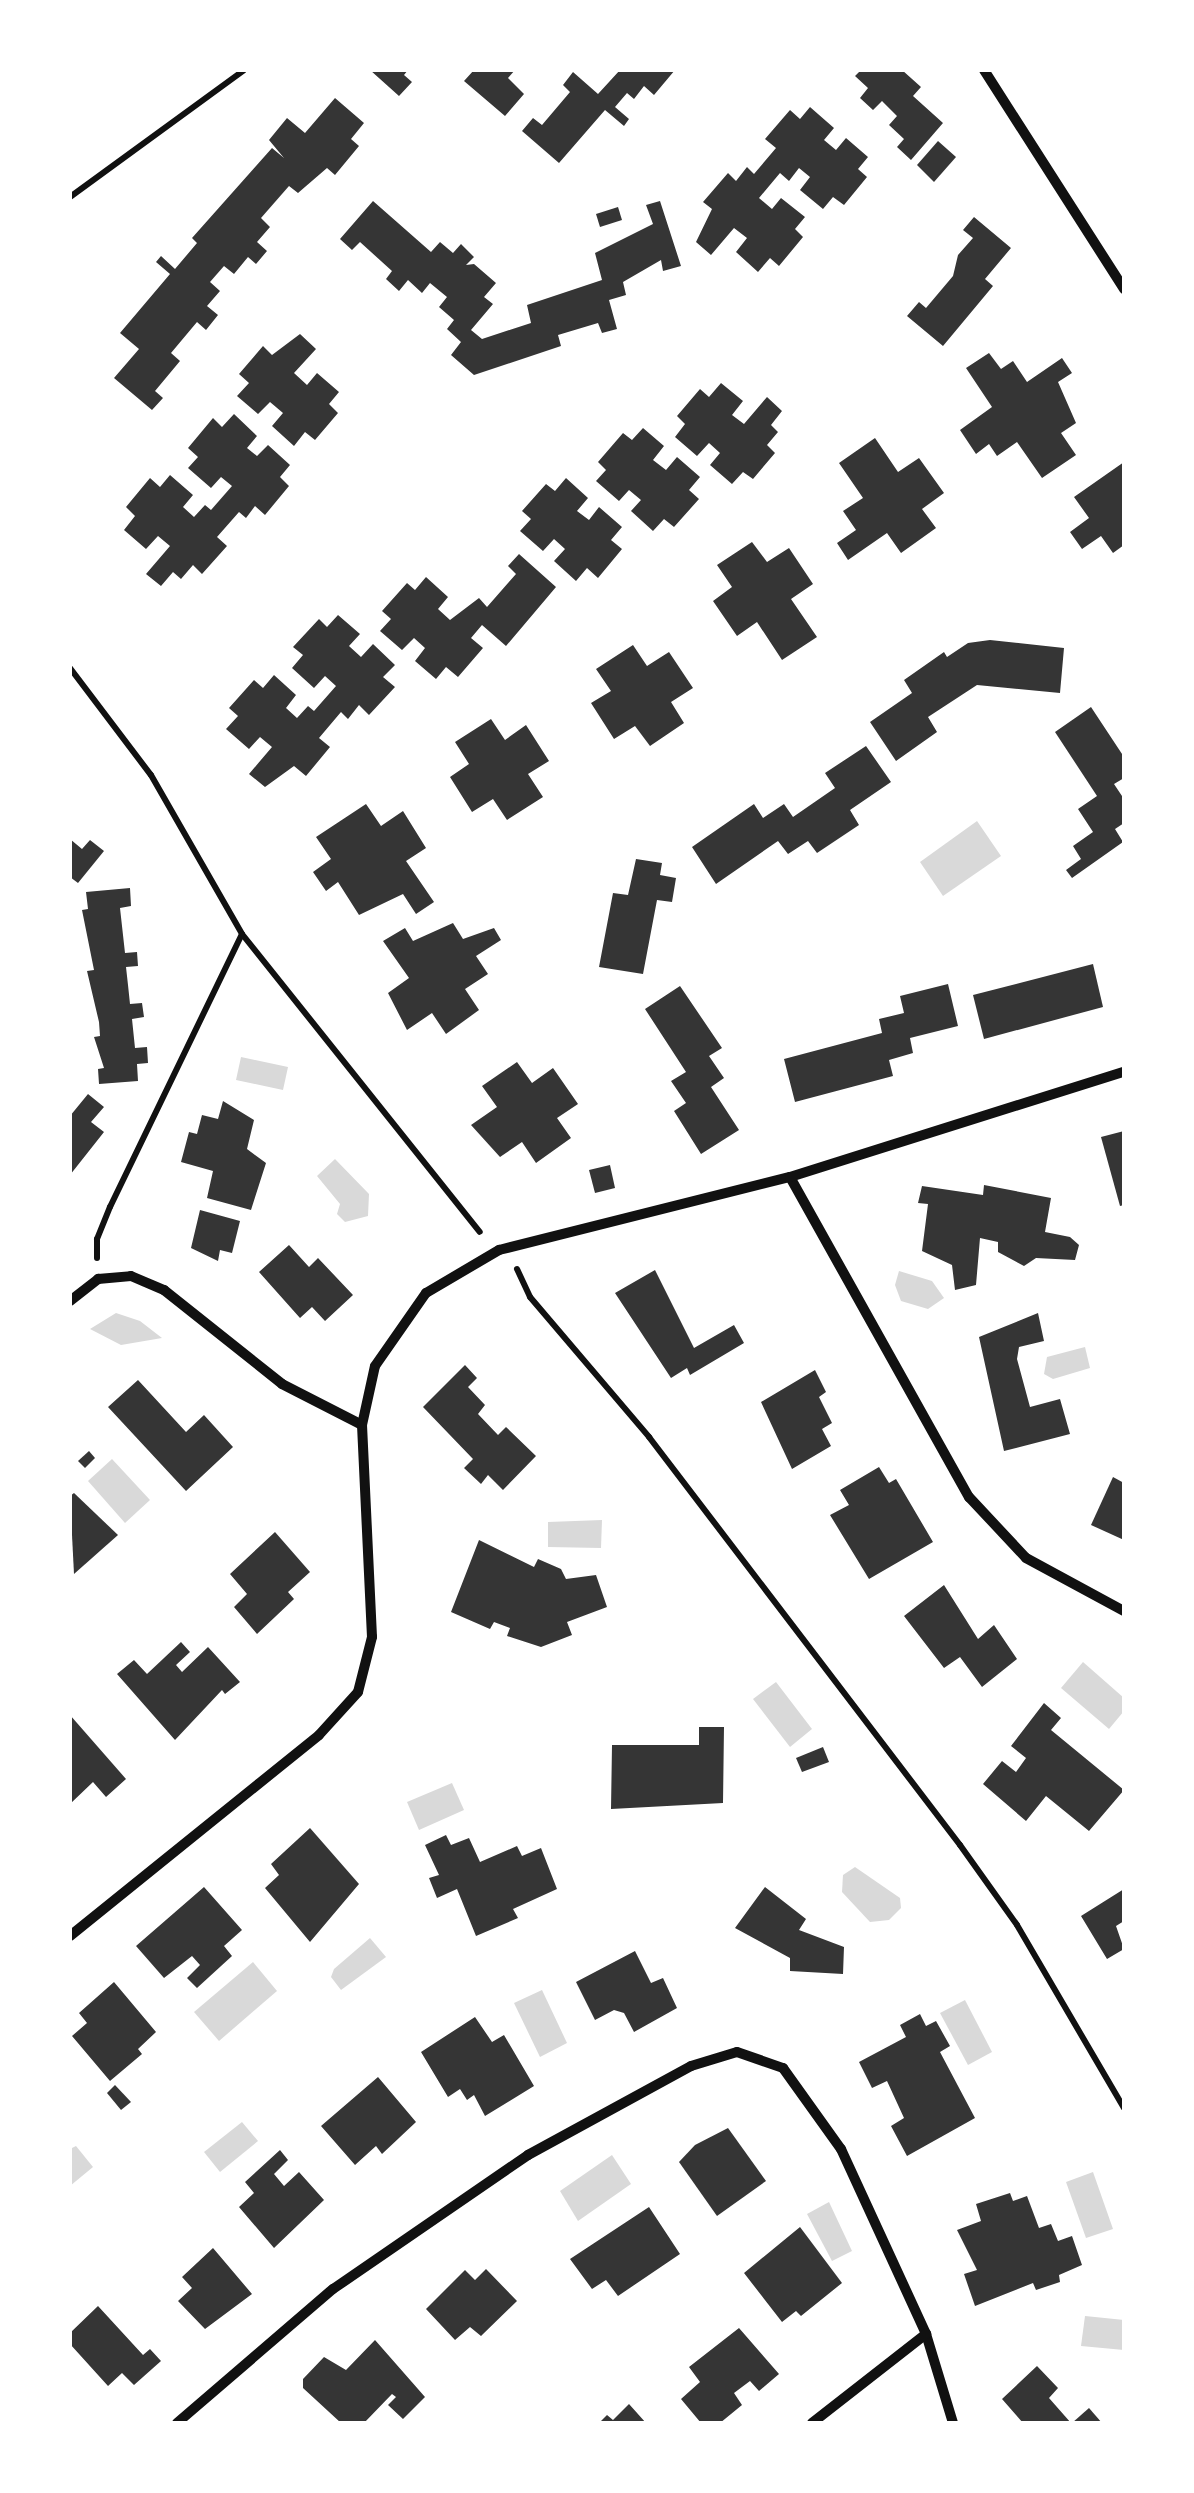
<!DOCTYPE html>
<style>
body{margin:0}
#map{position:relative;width:1194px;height:2493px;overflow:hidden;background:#fff;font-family:"DM Sans",sans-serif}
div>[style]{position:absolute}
.water>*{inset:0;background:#d9d9d9}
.building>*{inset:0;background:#353535}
.path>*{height:6px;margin:-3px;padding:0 3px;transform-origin:3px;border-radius:3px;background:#111}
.minor>*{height:10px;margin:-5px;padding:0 5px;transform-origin:5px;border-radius:5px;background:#111}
span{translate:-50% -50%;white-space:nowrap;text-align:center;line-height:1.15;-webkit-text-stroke:8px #fff;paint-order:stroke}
.frame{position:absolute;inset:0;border:72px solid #fff;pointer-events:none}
</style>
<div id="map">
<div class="water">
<i style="clip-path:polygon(977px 821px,1001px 856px,943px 896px,920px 862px)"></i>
<i style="clip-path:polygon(241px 1057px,288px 1067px,283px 1090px,236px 1080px)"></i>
<i style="clip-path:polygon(335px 1159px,369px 1194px,368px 1216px,345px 1222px,337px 1214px,340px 1204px,317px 1176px)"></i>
<i style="clip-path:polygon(899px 1271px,932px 1281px,944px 1298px,928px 1309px,901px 1301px,895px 1285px)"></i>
<i style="clip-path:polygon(116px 1313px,140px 1321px,162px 1338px,121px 1345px,90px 1329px)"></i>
<i style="clip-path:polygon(1085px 1347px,1090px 1368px,1053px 1379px,1044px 1374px,1047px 1357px)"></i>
<i style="clip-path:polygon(112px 1459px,150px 1500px,125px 1523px,88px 1481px)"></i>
<i style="clip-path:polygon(602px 1520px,601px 1548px,548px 1547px,548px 1522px)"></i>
<i style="clip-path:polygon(1083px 1662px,1124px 1698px,1124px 1711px,1109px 1729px,1061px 1688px)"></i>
<i style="clip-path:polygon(776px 1682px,812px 1729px,790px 1747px,753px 1699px)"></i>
<i style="clip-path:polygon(452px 1783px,464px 1810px,419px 1830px,407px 1802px)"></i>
<i style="clip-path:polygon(855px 1867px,900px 1898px,901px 1908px,889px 1920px,870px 1922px,842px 1892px,843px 1875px)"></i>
<i style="clip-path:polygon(370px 1938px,386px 1957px,341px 1990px,331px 1977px,334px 1969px)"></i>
<i style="clip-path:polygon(253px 1962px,277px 1991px,219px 2041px,194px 2012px)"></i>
<i style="clip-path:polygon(542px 1990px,567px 2043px,540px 2057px,514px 2003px)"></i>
<i style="clip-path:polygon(965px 2000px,992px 2052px,968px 2065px,940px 2013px)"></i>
<i style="clip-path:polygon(242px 2122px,258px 2141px,220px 2172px,204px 2152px)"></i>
<i style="clip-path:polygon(76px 2146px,93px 2167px,70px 2186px,70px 2149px)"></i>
<i style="clip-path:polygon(612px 2155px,631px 2184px,578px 2221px,560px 2191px)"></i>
<i style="clip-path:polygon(1093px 2172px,1113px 2229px,1086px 2238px,1066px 2182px)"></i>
<i style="clip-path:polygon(829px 2202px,852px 2251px,832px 2261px,807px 2214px)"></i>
<i style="clip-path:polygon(1085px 2316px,1124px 2320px,1124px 2350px,1081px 2346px)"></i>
</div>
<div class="building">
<i style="clip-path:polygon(370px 70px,408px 70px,404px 75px,412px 82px,399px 96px)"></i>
<i style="clip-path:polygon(474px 70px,515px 70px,508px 78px,524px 94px,505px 116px,464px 81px)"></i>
<i style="clip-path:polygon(620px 70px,675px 70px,654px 95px,644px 86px,634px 99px,627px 93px,615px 107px,629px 119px,624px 126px,605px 110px,559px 163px,522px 131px,533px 118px,542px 125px,570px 92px,563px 85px,573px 72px,598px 94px)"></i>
<i style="clip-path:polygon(861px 70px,902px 70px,921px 87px,913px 96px,943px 123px,911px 160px,897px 147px,904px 139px,889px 125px,897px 116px,882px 101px,873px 110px,860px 98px,868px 88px,855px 76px)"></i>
<i style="clip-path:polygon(335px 98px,364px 123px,351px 139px,359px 146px,335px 175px,327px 168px,298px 193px,289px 186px,261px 218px,270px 227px,257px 242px,267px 251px,256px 264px,248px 257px,234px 274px,224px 266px,210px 282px,220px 291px,207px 306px,218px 315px,206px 330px,197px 322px,171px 353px,180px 361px,155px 391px,163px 398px,152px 410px,114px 378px,139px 349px,120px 333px,170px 274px,156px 262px,161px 256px,175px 269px,197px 243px,192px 238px,272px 148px,284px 158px,269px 140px,287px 118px,305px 133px)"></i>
<i style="clip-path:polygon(810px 107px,834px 128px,824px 140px,836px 150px,846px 138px,868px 157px,858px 169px,867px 177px,844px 205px,833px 197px,823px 209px,800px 190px,810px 177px,799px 168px,789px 181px,780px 173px,759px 198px,772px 209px,781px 198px,805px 217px,795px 229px,803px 237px,779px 266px,770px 258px,758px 272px,736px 252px,747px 238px,734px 228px,711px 255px,696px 242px,712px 209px,703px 202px,728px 173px,736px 181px,747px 167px,754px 174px,776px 148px,765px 139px,790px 110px,800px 119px)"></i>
<i style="clip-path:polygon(938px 141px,956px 157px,934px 182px,917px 165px)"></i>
<i style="clip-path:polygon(373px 201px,431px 252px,440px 242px,453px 253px,461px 244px,474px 257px,466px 265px,474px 264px,496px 283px,484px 297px,493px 304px,471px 330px,482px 339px,531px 323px,527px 305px,602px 280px,595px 253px,653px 224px,646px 205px,660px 201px,681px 266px,663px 271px,661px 260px,623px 282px,626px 295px,609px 300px,617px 329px,602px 333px,598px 323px,558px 335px,561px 346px,474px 375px,451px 355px,461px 342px,447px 329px,454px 320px,439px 307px,447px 297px,430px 283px,422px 293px,408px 280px,399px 291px,386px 279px,392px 271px,360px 242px,352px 250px,340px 239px)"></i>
<i style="clip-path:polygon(618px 207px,622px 220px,600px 227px,596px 214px)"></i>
<i style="clip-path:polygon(974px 217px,1011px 248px,985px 279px,993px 286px,943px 346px,907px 316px,919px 302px,926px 308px,953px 276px,958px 255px,973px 238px,963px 230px)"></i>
<i style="clip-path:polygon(300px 334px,316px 349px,294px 373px,307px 385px,317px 373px,339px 392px,329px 404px,338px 413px,315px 440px,305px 432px,294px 446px,272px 426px,283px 413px,270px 402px,258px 414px,237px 396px,249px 383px,239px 374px,263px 346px,272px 355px)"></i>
<i style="clip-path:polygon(989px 353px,1001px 369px,1013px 361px,1027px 382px,1062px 358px,1072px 373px,1058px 382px,1076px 423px,1061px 433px,1076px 455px,1042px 478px,1017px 442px,997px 456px,989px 444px,976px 454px,960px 430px,992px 407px,966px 368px)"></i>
<i style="clip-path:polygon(721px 383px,743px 401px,732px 415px,744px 424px,767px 397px,782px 411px,771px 425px,778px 432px,767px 445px,775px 453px,753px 479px,743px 472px,732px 484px,710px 465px,720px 453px,709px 443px,697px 456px,675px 437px,685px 424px,677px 416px,700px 389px,709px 397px)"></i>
<i style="clip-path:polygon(234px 414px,257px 436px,247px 448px,257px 456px,268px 445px,290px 465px,280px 477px,289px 486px,265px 515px,255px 506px,246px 518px,239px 512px,217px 537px,227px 546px,202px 574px,193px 565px,181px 579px,173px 572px,161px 586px,146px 574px,170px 546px,158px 536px,146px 549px,124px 530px,135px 516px,126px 507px,150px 478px,160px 487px,170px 475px,193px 495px,183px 507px,194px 517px,205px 505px,211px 510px,232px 486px,221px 477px,211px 488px,188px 468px,198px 457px,188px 448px,213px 418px,222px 427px)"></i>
<i style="clip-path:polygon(643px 428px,664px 446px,653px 460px,666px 470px,677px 457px,700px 477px,689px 490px,699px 499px,674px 527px,664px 519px,653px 531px,631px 511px,641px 500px,629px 490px,619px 501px,596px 481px,606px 470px,598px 462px,623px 433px,632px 440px)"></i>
<i style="clip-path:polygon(875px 438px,898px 472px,919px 458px,944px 493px,922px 509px,936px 528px,901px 553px,887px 533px,848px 560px,837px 543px,856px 530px,843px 511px,863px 498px,839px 463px)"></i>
<i style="clip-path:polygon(1124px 462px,1124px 545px,1113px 553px,1101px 536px,1082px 549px,1070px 532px,1089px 518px,1074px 497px)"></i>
<i style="clip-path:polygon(566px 478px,588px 498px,577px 511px,589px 520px,599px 507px,622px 527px,611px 540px,622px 549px,598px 578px,587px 568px,576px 581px,554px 561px,565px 549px,554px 539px,543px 551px,520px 531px,531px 519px,522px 511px,546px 484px,555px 491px)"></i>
<i style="clip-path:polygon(752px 542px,767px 562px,789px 548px,813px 584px,791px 599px,817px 637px,782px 660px,757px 622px,737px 636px,713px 601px,732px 587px,717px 565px)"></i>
<i style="clip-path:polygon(519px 554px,556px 587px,506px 646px,482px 625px,471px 638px,483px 648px,458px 677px,446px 667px,436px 679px,415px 661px,425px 648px,414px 638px,402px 650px,380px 631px,391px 619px,382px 611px,407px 583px,415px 590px,426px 577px,448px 597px,438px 609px,450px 620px,479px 598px,487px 607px,516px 574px,508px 566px)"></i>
<i style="clip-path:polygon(338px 615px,360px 634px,349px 646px,361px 657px,373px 644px,395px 665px,383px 677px,395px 687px,369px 715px,359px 705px,348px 719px,341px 712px,319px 738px,330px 747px,306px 776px,294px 766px,265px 787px,249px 774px,272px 747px,260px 737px,249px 749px,226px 729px,238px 716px,229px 708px,254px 680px,263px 688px,274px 675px,296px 695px,286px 708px,297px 718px,308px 706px,314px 711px,336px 686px,325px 676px,314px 688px,292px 668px,303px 655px,293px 647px,319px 619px,327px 627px)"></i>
<i style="clip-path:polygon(990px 640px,1064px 648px,1060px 693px,977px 685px,928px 717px,937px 732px,896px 761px,870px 722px,912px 693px,904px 680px,944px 652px,947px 657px,968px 643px)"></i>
<i style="clip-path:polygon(633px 645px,647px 666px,669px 652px,693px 688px,671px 702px,684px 723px,650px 746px,635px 726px,614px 739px,591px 703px,611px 691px,596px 669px)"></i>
<i style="clip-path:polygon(1091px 707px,1124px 757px,1124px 778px,1114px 784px,1124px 799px,1124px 823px,1115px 829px,1123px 842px,1072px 878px,1066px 870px,1081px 859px,1073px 846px,1093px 832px,1078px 809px,1097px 796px,1055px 732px)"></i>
<i style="clip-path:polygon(491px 719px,505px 740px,526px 725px,549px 761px,528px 774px,543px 797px,507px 820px,493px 799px,472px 812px,450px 777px,469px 764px,455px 742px)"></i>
<i style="clip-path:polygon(866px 746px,891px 782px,850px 810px,859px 825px,817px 853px,808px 841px,788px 854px,778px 841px,716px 884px,692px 847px,754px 804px,763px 818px,784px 804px,793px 817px,835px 788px,825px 773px)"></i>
<i style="clip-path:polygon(366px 804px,381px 826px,403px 811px,426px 848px,406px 861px,434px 902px,416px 914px,403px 894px,359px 915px,338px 882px,326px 891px,313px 872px,331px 859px,316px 837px)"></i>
<i style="clip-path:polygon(70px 839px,82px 849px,90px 840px,104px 851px,78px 883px,70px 877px)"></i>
<i style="clip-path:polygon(636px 859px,662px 863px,660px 875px,676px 878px,672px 902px,657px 900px,643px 974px,599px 967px,613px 893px,628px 895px)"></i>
<i style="clip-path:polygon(130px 888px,131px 906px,120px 908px,125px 953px,137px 952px,138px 966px,126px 967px,128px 985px,130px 1004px,142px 1003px,144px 1017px,132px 1019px,135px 1048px,147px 1047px,148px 1063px,137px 1064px,138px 1081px,99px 1084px,98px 1069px,104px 1068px,94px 1037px,100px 1036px,99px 1022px,87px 971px,94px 970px,82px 910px,88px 909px,86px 892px)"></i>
<i style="clip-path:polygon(453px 923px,463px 939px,494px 928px,501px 940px,476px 956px,488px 974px,465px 989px,479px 1010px,446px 1034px,432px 1013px,407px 1030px,388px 993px,409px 978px,383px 941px,405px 928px,413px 941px)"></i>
<i style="clip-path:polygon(1093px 964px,1103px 1007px,984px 1039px,973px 995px)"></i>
<i style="clip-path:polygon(948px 984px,958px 1026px,910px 1038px,913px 1053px,889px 1060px,893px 1076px,795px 1102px,784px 1059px,882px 1033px,879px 1019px,904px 1013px,900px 996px)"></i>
<i style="clip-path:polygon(680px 986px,722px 1048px,709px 1056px,724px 1078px,711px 1087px,739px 1130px,701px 1154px,674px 1111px,686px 1103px,671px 1081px,686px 1072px,645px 1009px)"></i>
<i style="clip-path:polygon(517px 1062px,532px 1083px,553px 1068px,578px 1104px,557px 1118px,571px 1138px,536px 1163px,522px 1142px,500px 1157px,471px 1125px,497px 1107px,482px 1086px)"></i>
<i style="clip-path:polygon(88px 1094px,104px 1107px,91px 1122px,104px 1132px,70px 1175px,70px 1116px)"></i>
<i style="clip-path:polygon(223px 1101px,254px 1120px,247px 1149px,266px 1163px,251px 1210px,207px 1198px,213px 1171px,181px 1162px,189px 1132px,197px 1134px,202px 1115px,218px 1119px)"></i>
<i style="clip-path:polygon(1124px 1131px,1124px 1205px,1120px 1206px,1101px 1137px)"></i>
<i style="clip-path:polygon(610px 1165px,615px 1188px,595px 1193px,589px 1170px)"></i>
<i style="clip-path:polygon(984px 1185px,1051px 1198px,1045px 1232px,1070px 1237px,1079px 1245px,1075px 1260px,1036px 1258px,1024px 1266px,998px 1252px,998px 1242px,980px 1238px,976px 1285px,955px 1290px,952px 1265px,922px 1251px,928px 1204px,918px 1203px,922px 1186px,983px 1195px)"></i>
<i style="clip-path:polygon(200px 1210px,240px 1221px,232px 1253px,220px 1250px,218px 1261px,191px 1248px)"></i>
<i style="clip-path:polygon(289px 1245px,309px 1267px,318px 1258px,353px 1295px,325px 1321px,312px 1307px,300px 1318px,259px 1272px)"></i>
<i style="clip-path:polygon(655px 1270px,694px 1348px,734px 1325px,744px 1343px,690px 1375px,687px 1368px,671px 1378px,615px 1293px)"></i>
<i style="clip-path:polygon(1038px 1313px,1044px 1341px,1019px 1347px,1017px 1359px,1030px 1407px,1060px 1399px,1070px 1434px,1004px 1451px,979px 1337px)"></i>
<i style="clip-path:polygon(465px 1365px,477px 1378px,468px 1387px,485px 1405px,478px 1414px,498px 1435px,506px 1427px,536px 1456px,503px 1490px,488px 1475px,481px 1484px,464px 1468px,473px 1459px,423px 1407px)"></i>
<i style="clip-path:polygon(815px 1370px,826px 1392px,819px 1397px,832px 1423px,822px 1429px,831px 1446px,792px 1469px,761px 1402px)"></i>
<i style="clip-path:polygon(138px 1380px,186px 1432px,204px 1415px,233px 1447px,186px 1491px,108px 1407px)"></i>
<i style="clip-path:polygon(89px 1451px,95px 1458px,85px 1468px,78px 1461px)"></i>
<i style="clip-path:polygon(879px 1467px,889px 1483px,896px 1479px,933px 1542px,869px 1579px,830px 1515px,849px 1505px,840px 1490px)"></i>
<i style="clip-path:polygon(1113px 1477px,1124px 1483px,1124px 1540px,1091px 1525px)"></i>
<i style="clip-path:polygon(74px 1493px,118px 1535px,74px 1574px,70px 1496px)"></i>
<i style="clip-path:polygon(275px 1532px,310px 1572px,288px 1592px,294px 1599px,257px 1634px,234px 1607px,247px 1594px,230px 1574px)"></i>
<i style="clip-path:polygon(479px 1540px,534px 1567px,538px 1559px,561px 1569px,566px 1579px,596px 1575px,607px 1607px,567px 1622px,572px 1635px,541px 1647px,507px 1636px,510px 1628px,494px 1622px,490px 1629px,451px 1612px)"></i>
<i style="clip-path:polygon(944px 1585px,978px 1639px,994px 1625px,1017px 1659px,982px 1687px,960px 1657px,944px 1668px,904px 1616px)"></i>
<i style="clip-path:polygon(181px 1642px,190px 1652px,176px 1665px,182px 1672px,208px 1647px,240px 1682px,225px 1694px,222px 1690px,175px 1740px,117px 1674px,134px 1660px,147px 1674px)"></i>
<i style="clip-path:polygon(1044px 1703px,1061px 1718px,1051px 1730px,1124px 1790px,1089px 1831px,1046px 1796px,1026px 1821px,983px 1784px,1002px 1761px,1016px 1772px,1026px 1758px,1011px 1746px)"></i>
<i style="clip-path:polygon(70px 1715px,126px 1779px,106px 1797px,93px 1782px,70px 1804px)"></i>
<i style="clip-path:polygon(699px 1727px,724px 1727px,723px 1803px,611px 1809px,612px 1745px,699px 1745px)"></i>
<i style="clip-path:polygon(823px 1747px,829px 1762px,802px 1772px,796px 1758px)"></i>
<i style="clip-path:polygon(310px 1828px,359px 1884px,310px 1942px,265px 1888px,279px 1875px,271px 1864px)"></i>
<i style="clip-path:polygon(446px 1835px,451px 1845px,469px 1838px,480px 1862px,517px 1846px,522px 1856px,541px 1848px,557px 1889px,513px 1909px,518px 1918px,476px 1936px,457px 1889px,437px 1898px,429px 1878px,439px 1875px,425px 1845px)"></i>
<i style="clip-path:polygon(204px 1887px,242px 1930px,224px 1946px,232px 1956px,197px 1988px,187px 1978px,200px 1965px,192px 1956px,164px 1978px,136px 1946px)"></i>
<i style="clip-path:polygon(765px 1887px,806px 1919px,799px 1930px,844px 1947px,843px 1974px,790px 1971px,790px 1958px,735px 1928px)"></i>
<i style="clip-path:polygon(1124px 1889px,1124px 1921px,1116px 1926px,1124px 1949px,1107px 1959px,1081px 1916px)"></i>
<i style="clip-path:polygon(635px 1951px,651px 1983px,663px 1978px,677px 2008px,634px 2032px,624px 2013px,614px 2010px,595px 2020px,576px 1982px)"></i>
<i style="clip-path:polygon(114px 1982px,156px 2032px,138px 2049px,142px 2054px,110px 2081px,72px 2036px,87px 2023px,79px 2013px)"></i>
<i style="clip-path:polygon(920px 2014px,926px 2026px,936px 2021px,950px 2046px,940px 2052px,975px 2118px,907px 2156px,891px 2126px,904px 2118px,887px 2081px,872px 2088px,859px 2062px,906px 2037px,900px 2025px)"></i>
<i style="clip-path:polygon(475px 2017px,492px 2042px,504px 2035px,534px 2086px,485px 2116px,474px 2095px,467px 2100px,460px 2089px,448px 2097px,421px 2052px)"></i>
<i style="clip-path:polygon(378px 2077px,416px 2122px,382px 2154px,376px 2146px,355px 2165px,321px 2126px)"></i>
<i style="clip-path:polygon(115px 2085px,131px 2102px,121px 2110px,107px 2093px)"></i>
<i style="clip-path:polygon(728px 2128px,766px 2181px,717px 2216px,679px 2162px,695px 2145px)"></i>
<i style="clip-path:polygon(280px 2150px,288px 2160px,274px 2174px,284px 2186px,299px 2172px,324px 2200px,274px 2248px,239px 2207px,254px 2193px,245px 2182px)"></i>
<i style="clip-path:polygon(1010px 2193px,1013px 2201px,1027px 2196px,1039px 2228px,1051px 2224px,1058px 2241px,1072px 2236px,1082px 2265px,1059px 2275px,1060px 2282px,1036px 2290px,1033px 2283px,975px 2306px,964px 2274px,977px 2270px,957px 2230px,981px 2221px,976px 2204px)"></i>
<i style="clip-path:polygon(649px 2207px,680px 2254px,618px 2296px,606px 2280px,592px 2289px,570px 2259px)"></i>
<i style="clip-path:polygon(800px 2227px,842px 2283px,801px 2316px,796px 2311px,782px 2322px,744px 2273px)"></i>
<i style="clip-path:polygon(213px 2248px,252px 2294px,205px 2329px,178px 2301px,192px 2288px,182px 2277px)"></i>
<i style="clip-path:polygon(486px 2269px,517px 2301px,481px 2336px,470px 2327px,455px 2340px,426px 2309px,465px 2270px,475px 2280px)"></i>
<i style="clip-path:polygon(98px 2306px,143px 2355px,150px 2349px,161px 2361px,134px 2385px,122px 2373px,108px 2386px,70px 2344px,70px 2333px)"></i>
<i style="clip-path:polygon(739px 2328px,779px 2374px,759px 2391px,750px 2381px,734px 2393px,742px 2405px,720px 2423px,701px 2423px,681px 2399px,700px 2382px,689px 2367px)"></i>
<i style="clip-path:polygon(375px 2340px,425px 2397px,403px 2419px,388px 2405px,396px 2397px,392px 2394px,364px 2423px,341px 2423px,303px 2388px,303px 2379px,324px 2357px,346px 2370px)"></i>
<i style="clip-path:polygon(1037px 2366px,1058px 2388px,1049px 2398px,1071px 2423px,1023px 2423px,1002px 2399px)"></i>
<i style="clip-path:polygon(629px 2404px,646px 2423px,599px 2423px,607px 2415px,613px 2420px)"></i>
<i style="clip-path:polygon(1089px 2408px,1102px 2423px,1072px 2423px)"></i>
</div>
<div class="path">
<i style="left:70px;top:197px;width:215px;rotate:-36.1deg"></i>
<i style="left:70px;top:668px;width:134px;rotate:52.9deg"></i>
<i style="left:151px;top:775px;width:183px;rotate:60.2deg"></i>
<i style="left:242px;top:934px;width:381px;rotate:51.4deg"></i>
<i style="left:97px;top:1258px;width:19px;rotate:-90deg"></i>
<i style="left:97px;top:1239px;width:35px;rotate:-68deg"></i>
<i style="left:110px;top:1207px;width:303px;rotate:-64.2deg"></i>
<i style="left:517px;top:1269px;width:31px;rotate:65deg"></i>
<i style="left:530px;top:1297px;width:184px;rotate:49.6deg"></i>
<i style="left:649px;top:1437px;width:513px;rotate:52.68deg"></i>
<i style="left:960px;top:1845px;width:98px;rotate:54.5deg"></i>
<i style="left:1017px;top:1925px;width:212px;rotate:59.7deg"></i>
</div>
<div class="minor">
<i style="left:984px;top:70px;width:260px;rotate:57.4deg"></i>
<i style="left:790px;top:1177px;width:367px;rotate:60.8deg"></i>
<i style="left:969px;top:1497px;width:83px;rotate:46.9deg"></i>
<i style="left:1026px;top:1558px;width:111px;rotate:28.4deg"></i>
<i style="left:70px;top:1301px;width:36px;rotate:-38deg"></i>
<i style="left:98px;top:1279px;width:33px;rotate:-5deg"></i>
<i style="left:131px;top:1276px;width:36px;rotate:23deg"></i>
<i style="left:164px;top:1290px;width:151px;rotate:38.5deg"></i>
<i style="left:282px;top:1384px;width:90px;rotate:27.1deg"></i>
<i style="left:70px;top:1936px;width:320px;rotate:-38.9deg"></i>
<i style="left:319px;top:1735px;width:58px;rotate:-47.8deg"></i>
<i style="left:358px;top:1692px;width:57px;rotate:-75.7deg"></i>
<i style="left:372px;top:1637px;width:212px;rotate:-92.7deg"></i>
<i style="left:362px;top:1425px;width:60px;rotate:-77.6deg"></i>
<i style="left:375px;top:1366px;width:89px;rotate:-55.1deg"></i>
<i style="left:426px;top:1293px;width:85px;rotate:-30.5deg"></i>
<i style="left:499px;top:1250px;width:300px;rotate:-14.1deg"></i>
<i style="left:790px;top:1177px;width:350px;rotate:-17.5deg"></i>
<i style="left:177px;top:2423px;width:206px;rotate:-40.7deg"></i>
<i style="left:333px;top:2289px;width:237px;rotate:-34.5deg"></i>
<i style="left:528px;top:2155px;width:186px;rotate:-28.6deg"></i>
<i style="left:691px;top:2066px;width:48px;rotate:-16.9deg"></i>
<i style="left:737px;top:2052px;width:49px;rotate:19.2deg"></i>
<i style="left:783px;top:2068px;width:100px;rotate:54.4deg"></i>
<i style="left:841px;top:2149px;width:204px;rotate:65.3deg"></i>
<i style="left:926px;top:2334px;width:93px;rotate:73.1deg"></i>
<i style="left:812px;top:2423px;width:145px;rotate:-38deg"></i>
</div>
<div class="frame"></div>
</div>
